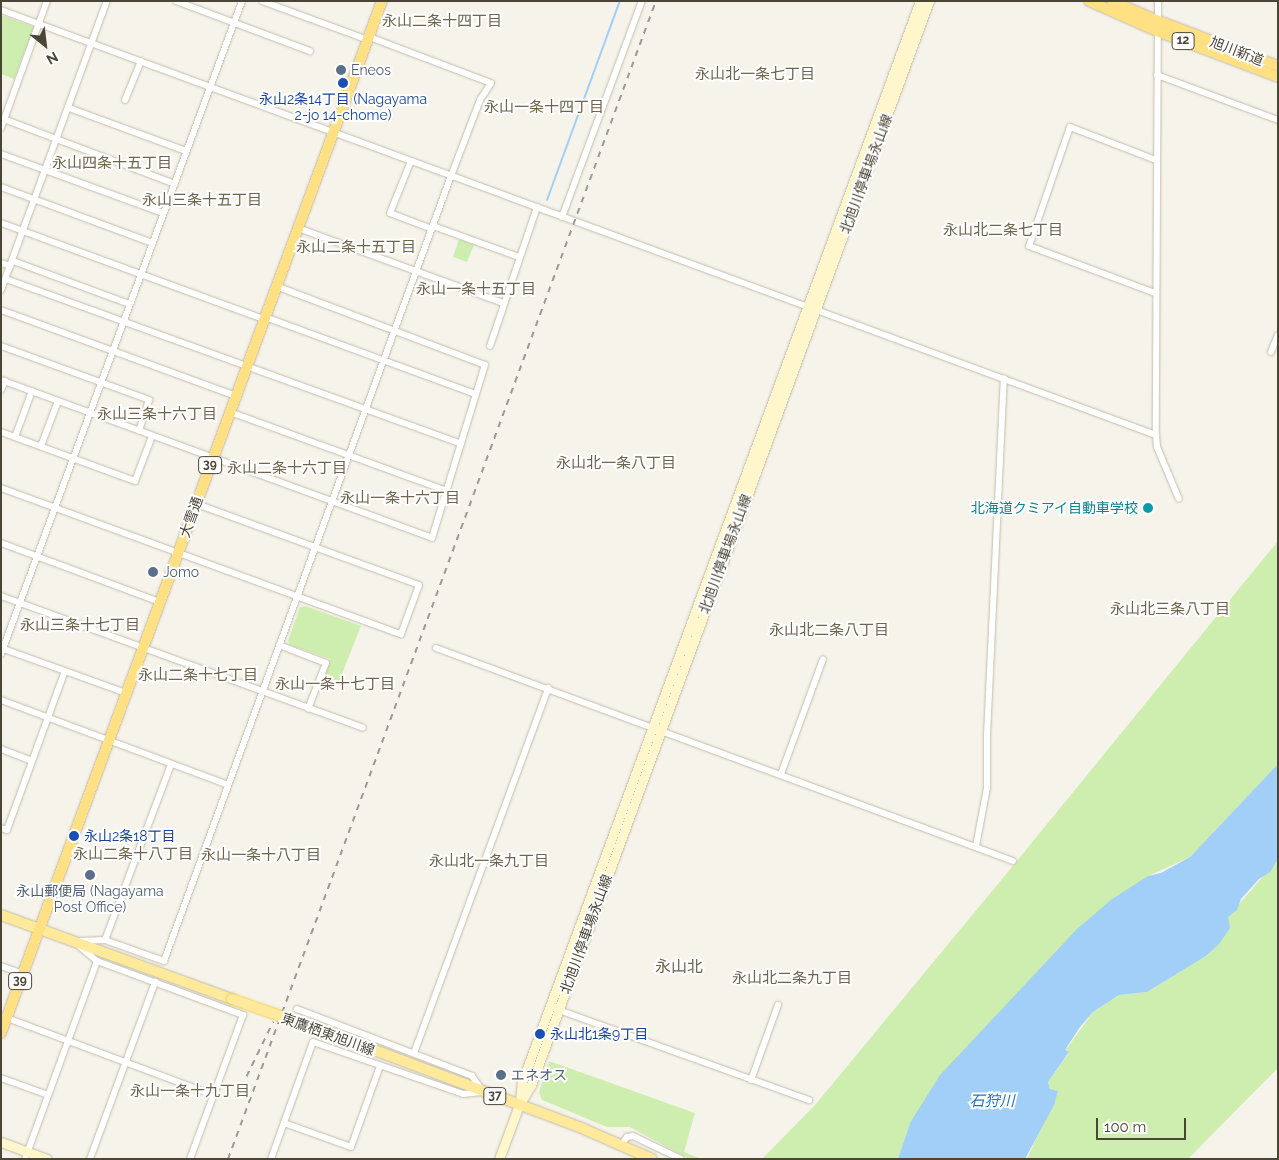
<!DOCTYPE html>
<meta charset="utf-8">
<style>
body{margin:0}
#map{position:relative;width:1279px;height:1160px;overflow:hidden;background:#f6f3ea;font-family:Raleway,"Noto Sans JP",sans-serif}
div>[style]{position:absolute}
.green>*{inset:0;background:#ceeeaf}
.water>*{inset:0;background:#a1cff8}
.stream>*{height:2px;margin:-1px;padding:0 1px;transform-origin:1px;border-radius:1px;background:#a1cff8}
.roads{filter:drop-shadow(0 0 1px #c3bcab) drop-shadow(0 0 1px #c3bcab)}
.minor>*{height:6px;margin:-3px;padding:0 3px;transform-origin:3px;border-radius:3px;background:#fff}
.secondary>*{height:9px;margin:-4.5px;padding:0 4.5px;transform-origin:4.5px;border-radius:4.5px;background:#fff6cb}
.primary>*{height:10px;margin:-5px;padding:0 5px;transform-origin:5px;border-radius:5px;background:#ffe99a}
.trunk>*{height:10px;margin:-5px;padding:0 5px;transform-origin:5px;border-radius:5px;background:#ffe083}
.rail>*{height:2px;margin-top:-1px;transform-origin:0;background:repeating-linear-gradient(90deg,#999 0 6px,transparent 0 12px)}
.bridges{filter:drop-shadow(0 0 1px #f1ce5d) drop-shadow(0 0 1px #f1ce5d)}
.primary-bridge>*{height:10px;margin:-5px;padding:0 5px;transform-origin:5px;border-radius:5px;background:#ffe99a}
.dots>*{width:14px;height:14px;translate:-50% -50%;box-sizing:border-box;border:2px solid #fff;border-radius:50%}
span{translate:-50% -50%;white-space:nowrap;text-align:center;line-height:1.15;-webkit-text-stroke:4px #fff;paint-order:stroke}
.shield-label span{padding:1px 4px;background:#fff;border:1px solid;border-radius:4px;-webkit-text-stroke-width:0}
.shield-label{font-size:12px;color:#4b4537;font-weight:700}
.street-label{font-size:14px;color:#4b4537}
.service-label{font-size:14px;color:#4e5e75}
.left{translate:0 -50%;text-align:left}
.transit-label{font-size:14px;color:#164399}
.culture-label{font-size:14px;color:#0d838f}
.right{translate:-100% -50%;text-align:right}
.neighbourhood-label{font-size:15px;color:#70644d}
.water-label{font-size:15px;color:#2276c5;font-style:italic}
.quarter-label{font-size:16px;color:#70644d}
.frame{position:absolute;inset:0;border:2px solid #4b4537;pointer-events:none}
.north{position:absolute;left:20px;top:20px;width:50px;height:50px;-webkit-text-stroke:4px #fff;paint-order:stroke;rotate:151deg;font-size:14px;font-weight:700;line-height:20px;text-align:center;color:#4b4537}
.north::after{content:'';display:block;margin:auto;width:18px;height:22px;background:#4b4537;clip-path:polygon(50% 0,100% 100%,50% 72%,0 100%)}
.scale{position:absolute;left:1096px;top:1118px;width:90px;height:22px;box-sizing:border-box;border:2px solid #4b4537;border-top:0;padding-left:6px;font-size:15px;line-height:18px;white-space:nowrap;color:#4b4537;-webkit-text-stroke:4px #fff;paint-order:stroke}
</style>
<div id="map">
<div class="green">
<i style="clip-path:polygon(1px 15px,34px 27px,14px 79px,1px 74px)"></i>
<i style="clip-path:polygon(459px 239px,474px 245px,467px 262px,453px 257px)"></i>
<i style="clip-path:polygon(1278px 541px,1278px 764px,1190px 857px,1148px 876px,910px 1123px,898px 1159px,762px 1159px,815px 1105px,1012px 867px)"></i>
<i style="clip-path:polygon(305px 606px,361px 626px,338px 684px,323px 678px,330px 659px,290px 645px,288px 641px,300px 607px)"></i>
<i style="clip-path:polygon(1278px 859px,1278px 1068px,1188px 1159px,1027px 1159px,1057px 1091px,1050px 1089px,1048px 1082px,1069px 1053px,1065px 1051px,1093px 1012px,1119px 995px,1147px 992px,1206px 956px,1228px 917px)"></i>
<i style="clip-path:polygon(549px 1061px,695px 1113px,684px 1152px,701px 1159px,689px 1159px,630px 1127px,607px 1127px,542px 1100px,539px 1092px)"></i>
</div>
<div class="water">
<i style="clip-path:polygon(1278px 764px,1278px 859px,1270px 872px,1259px 879px,1241px 899px,1237px 910px,1228px 917px,1230px 928px,1219px 944px,1206px 956px,1147px 992px,1119px 995px,1093px 1012px,1080px 1027px,1065px 1050px,1069px 1052px,1048px 1082px,1050px 1089px,1058px 1091px,1054px 1105px,1025px 1159px,898px 1159px,910px 1123px,940px 1075px,1077px 929px,1112px 899px,1148px 876px,1161px 873px,1190px 857px)"></i>
</div>
<div class="stream">
<i style="left:547px;top:200px;width:212px;rotate:-69.9deg"></i>
</div>
<div class="roads">
<div class="minor">
<i style="left:176px;top:1px;width:143px;rotate:20.5deg"></i>
<i style="left:262px;top:1px;width:113px;rotate:20.2deg"></i>
<i style="left:1158px;top:1px;width:434px;rotate:90.3deg"></i>
<i style="left:1156px;top:435px;width:12px;rotate:85deg"></i>
<i style="left:1157px;top:447px;width:56px;rotate:67.1deg"></i>
<i style="left:1px;top:10px;width:1231px;rotate:20.2deg"></i>
<i style="left:1157px;top:75px;width:129px;rotate:20.4deg"></i>
<i style="left:125px;top:100px;width:42px;rotate:-67.7deg"></i>
<i style="left:69px;top:108px;width:125px;rotate:20.2deg"></i>
<i style="left:1px;top:118px;width:186px;rotate:20.8deg"></i>
<i style="left:1px;top:128px;width:135px;rotate:-70.1deg"></i>
<i style="left:1px;top:154px;width:172px;rotate:20deg"></i>
<i style="left:411px;top:161px;width:56px;rotate:112deg"></i>
<i style="left:390px;top:213px;width:45px;rotate:20.9deg"></i>
<i style="left:1px;top:187px;width:161px;rotate:20.3deg"></i>
<i style="left:562px;top:217px;width:230px;rotate:-69.7deg"></i>
<i style="left:1px;top:223px;width:280px;rotate:20.1deg"></i>
<i style="left:433px;top:226px;width:91px;rotate:19.8deg"></i>
<i style="left:298px;top:228px;width:218px;rotate:20.1deg"></i>
<i style="left:13px;top:261px;width:124px;rotate:20.3deg"></i>
<i style="left:1px;top:263px;width:10px;rotate:17deg"></i>
<i style="left:6px;top:279px;width:484px;rotate:19.9deg"></i>
<i style="left:1px;top:290px;width:308px;rotate:-69.9deg"></i>
<i style="left:1155px;top:293px;width:134px;rotate:-159.5deg"></i>
<i style="left:1029px;top:246px;width:126px;rotate:-71deg"></i>
<i style="left:1070px;top:127px;width:92px;rotate:21deg"></i>
<i style="left:1px;top:310px;width:250px;rotate:20.1deg"></i>
<i style="left:265px;top:317px;width:224px;rotate:20.1deg"></i>
<i style="left:1px;top:346px;width:158px;rotate:20deg"></i>
<i style="left:149px;top:400px;width:32px;rotate:108deg"></i>
<i style="left:490px;top:346px;width:147px;rotate:-71.3deg"></i>
<i style="left:1271px;top:352px;width:18px;rotate:-68deg"></i>
<i style="left:1px;top:380px;width:459px;rotate:20.1deg"></i>
<i style="left:432px;top:538px;width:181px;rotate:-73deg"></i>
<i style="left:485px;top:365px;width:223px;rotate:-159.3deg"></i>
<i style="left:1px;top:390px;width:10px;rotate:-66deg"></i>
<i style="left:230px;top:412px;width:231px;rotate:20deg"></i>
<i style="left:1px;top:432px;width:143px;rotate:20.1deg"></i>
<i style="left:135px;top:481px;width:48px;rotate:-69.3deg"></i>
<i style="left:15px;top:437px;width:49px;rotate:-69.7deg"></i>
<i style="left:41px;top:446px;width:48px;rotate:-69.3deg"></i>
<i style="left:1px;top:488px;width:426px;rotate:20.1deg"></i>
<i style="left:401px;top:634px;width:52px;rotate:-69.8deg"></i>
<i style="left:419px;top:585px;width:237px;rotate:-160deg"></i>
<i style="left:1px;top:543px;width:170px;rotate:20.4deg"></i>
<i style="left:1px;top:596px;width:385px;rotate:20deg"></i>
<i style="left:279px;top:645px;width:50px;rotate:21deg"></i>
<i style="left:326px;top:663px;width:49px;rotate:111.4deg"></i>
<i style="left:1px;top:648px;width:133px;rotate:19.8deg"></i>
<i style="left:436px;top:648px;width:615px;rotate:20.26deg"></i>
<i style="left:1px;top:654px;width:696px;rotate:-69.74deg"></i>
<i style="left:1px;top:700px;width:242px;rotate:20.5deg"></i>
<i style="left:1px;top:749px;width:33px;rotate:21deg"></i>
<i style="left:781px;top:774px;width:122px;rotate:-69.9deg"></i>
<i style="left:1px;top:828px;width:6px;rotate:18deg"></i>
<i style="left:7px;top:830px;width:169px;rotate:-70deg"></i>
<i style="left:976px;top:846px;width:59px;rotate:-79.3deg"></i>
<i style="left:987px;top:788px;width:53px;rotate:-90deg"></i>
<i style="left:987px;top:735px;width:357px;rotate:-87.3deg"></i>
<i style="left:105px;top:940px;width:63px;rotate:19.6deg"></i>
<i style="left:164px;top:961px;width:836px;rotate:-69.92deg"></i>
<i style="left:451px;top:176px;width:81px;rotate:-69.1deg"></i>
<i style="left:480px;top:100px;width:20px;rotate:-57deg"></i>
<i style="left:491px;top:83px;width:130px;rotate:-159.3deg"></i>
<i style="left:79px;top:941px;width:26px;rotate:-2deg"></i>
<i style="left:105px;top:940px;width:188px;rotate:-69.4deg"></i>
<i style="left:79px;top:946px;width:23px;rotate:40deg"></i>
<i style="left:97px;top:961px;width:156px;rotate:20.3deg"></i>
<i style="left:243px;top:1015px;width:153px;rotate:110.2deg"></i>
<i style="left:1px;top:966px;width:23px;rotate:20deg"></i>
<i style="left:297px;top:1009px;width:187px;rotate:20.9deg"></i>
<i style="left:472px;top:1076px;width:16px;rotate:55deg"></i>
<i style="left:556px;top:1009px;width:269px;rotate:19.8deg"></i>
<i style="left:7px;top:1018px;width:220px;rotate:20.5deg"></i>
<i style="left:414px;top:1053px;width:389px;rotate:-69.8deg"></i>
<i style="left:1px;top:1078px;width:50px;rotate:19.9deg"></i>
<i style="left:751px;top:1080px;width:80px;rotate:-70.2deg"></i>
<i style="left:284px;top:1123px;width:71px;rotate:19.7deg"></i>
<i style="left:351px;top:1147px;width:86px;rotate:-70.3deg"></i>
<i style="left:621px;top:1145px;width:10px;rotate:-53deg"></i>
<i style="left:627px;top:1137px;width:6px;rotate:-9deg"></i>
<i style="left:633px;top:1136px;width:53px;rotate:25.6deg"></i>
<i style="left:25px;top:1159px;width:211px;rotate:-70deg"></i>
<i style="left:90px;top:1159px;width:189px;rotate:-69.8deg"></i>
<i style="left:271px;top:1159px;width:124px;rotate:-70.3deg"></i>
<i style="left:313px;top:1042px;width:159px;rotate:19.1deg"></i>
<i style="left:463px;top:1094px;width:19px;rotate:-6deg"></i>
</div>
<div class="secondary">
<i style="left:520px;top:1100px;width:18px;rotate:-84deg"></i>
<i style="left:522px;top:1082px;width:1152px;rotate:-69.79deg"></i>
<i style="left:1px;top:1142px;width:49px;rotate:20.3deg"></i>
<i style="left:499px;top:1159px;width:58px;rotate:-69.7deg"></i>
<i style="left:519px;top:1105px;width:23px;rotate:-59deg"></i>
<i style="left:531px;top:1085px;width:1155px;rotate:-69.84deg"></i>
</div>
<div class="primary">
<i style="left:1px;top:915px;width:246px;rotate:20deg"></i>
<i style="left:337px;top:1036px;width:264px;rotate:20.6deg"></i>
<i style="left:584px;top:1129px;width:74px;rotate:23.8deg"></i>
</div>
<div class="trunk">
<i style="left:1089px;top:1px;width:74px;rotate:23.8deg"></i>
<i style="left:1157px;top:31px;width:129px;rotate:20.8deg"></i>
<i style="left:1112px;top:1px;width:48px;rotate:23.4deg"></i>
<i style="left:1156px;top:20px;width:130px;rotate:20.7deg"></i>
<i style="left:1px;top:1033px;width:1100px;rotate:-69.74deg"></i>
</div>
</div>
<div class="rail">
<i style="left:236px;top:1098px;width:85px;rotate:-64deg"></i>
<i style="left:228px;top:1159px;width:1235px;rotate:-69.72deg"></i>
</div>
<div class="bridges">
<div class="primary-bridge">
<i style="left:232px;top:999px;width:111px;rotate:19.4deg"></i>
</div>
</div>
<div class="dots">
<i style="left:341px;top:70px;background:#5c6f8a"></i>
<i style="left:343px;top:83px;background:#1a4fb4"></i>
<i style="left:1148px;top:508px;background:#0f9aa8"></i>
<i style="left:153px;top:572px;background:#5c6f8a"></i>
<i style="left:74px;top:836px;background:#1a4fb4"></i>
<i style="left:90px;top:875px;background:#5c6f8a"></i>
<i style="left:540px;top:1034px;background:#1a4fb4"></i>
<i style="left:501px;top:1075px;background:#5c6f8a"></i>
</div>
<div class="shield-label">
<span style="left:1183px;top:41px">12</span>
<span style="left:210px;top:465px">39</span>
<span style="left:20px;top:981px">39</span>
<span style="left:495px;top:1096px">37</span>
</div>
<div class="street-label">
<span style="left:1237px;top:51px;rotate:21deg">旭川新道</span>
<span style="left:866px;top:174px;rotate:-70deg">北旭川停車場永山線</span>
<span style="left:191px;top:517px;rotate:-70deg">大雪通</span>
<span style="left:725px;top:554px;rotate:-70deg">北旭川停車場永山線</span>
<span style="left:586px;top:934px;rotate:-70deg">北旭川停車場永山線</span>
<span style="left:328px;top:1034px;rotate:20deg">東鷹栖東旭川線</span>
</div>
<div class="service-label">
<span class="left" style="left:351px;top:70px">Eneos</span>
<span class="left" style="left:163px;top:572px">Jomo</span>
<span style="left:90px;top:899px">永山郵便局 (Nagayama<br>Post Office)</span>
<span class="left" style="left:511px;top:1075px">エネオス</span>
</div>
<div class="transit-label">
<span style="left:343px;top:107px">永山2条14丁目 (Nagayama<br>2-jo 14-chome)</span>
<span class="left" style="left:84px;top:836px">永山2条18丁目</span>
<span class="left" style="left:550px;top:1034px">永山北1条9丁目</span>
</div>
<div class="culture-label">
<span class="right" style="left:1138px;top:508px">北海道クミアイ自動車学校</span>
</div>
<div class="neighbourhood-label">
<span style="left:442px;top:22px">永山二条十四丁目</span>
<span style="left:755px;top:75px">永山北一条七丁目</span>
<span style="left:544px;top:108px">永山一条十四丁目</span>
<span style="left:112px;top:164px">永山四条十五丁目</span>
<span style="left:202px;top:201px">永山三条十五丁目</span>
<span style="left:1003px;top:231px">永山北二条七丁目</span>
<span style="left:356px;top:248px">永山二条十五丁目</span>
<span style="left:476px;top:290px">永山一条十五丁目</span>
<span style="left:157px;top:415px">永山三条十六丁目</span>
<span style="left:616px;top:464px">永山北一条八丁目</span>
<span style="left:287px;top:469px">永山二条十六丁目</span>
<span style="left:400px;top:499px">永山一条十六丁目</span>
<span style="left:1170px;top:610px">永山北三条八丁目</span>
<span style="left:80px;top:626px">永山三条十七丁目</span>
<span style="left:829px;top:631px">永山北二条八丁目</span>
<span style="left:198px;top:676px">永山二条十七丁目</span>
<span style="left:335px;top:685px">永山一条十七丁目</span>
<span style="left:133px;top:855px">永山二条十八丁目</span>
<span style="left:261px;top:856px">永山一条十八丁目</span>
<span style="left:489px;top:862px">永山北一条九丁目</span>
<span style="left:792px;top:979px">永山北二条九丁目</span>
<span style="left:190px;top:1092px">永山一条十九丁目</span>
</div>
<div class="water-label">
<span style="left:992px;top:1102px">石狩川</span>
</div>
<div class="quarter-label">
<span style="left:679px;top:967px">永山北</span>
</div>
<div class="frame"></div>
<div class="north">N</div>
<div class="scale">100 m</div>
</div>
